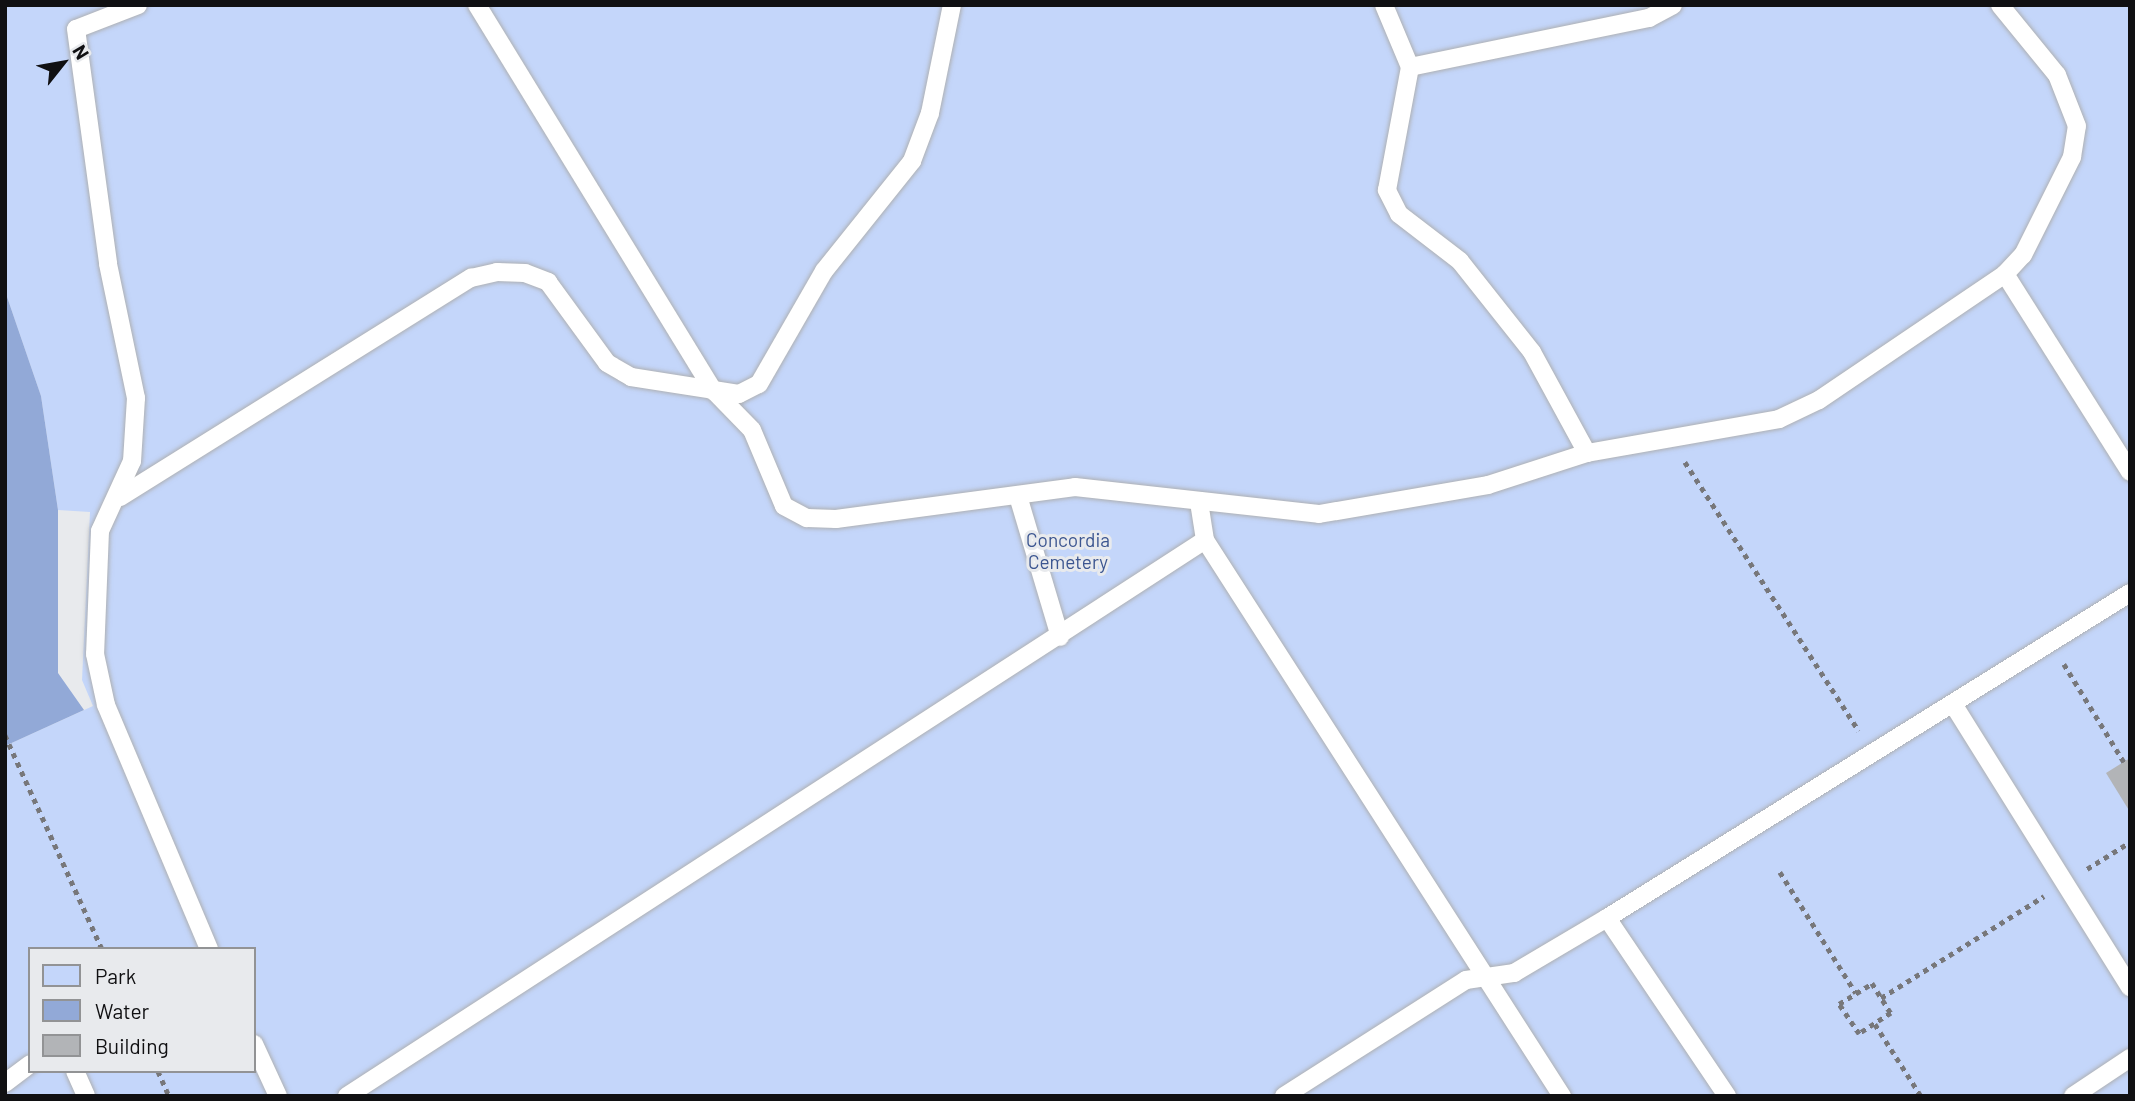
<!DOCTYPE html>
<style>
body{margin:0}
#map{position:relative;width:2135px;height:1101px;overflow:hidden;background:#e8eaed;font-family:Barlow,sans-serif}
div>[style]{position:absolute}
.green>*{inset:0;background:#c4d6fa}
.water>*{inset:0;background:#92a9d7}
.building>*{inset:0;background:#b2b4b7}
.path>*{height:4.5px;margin-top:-2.25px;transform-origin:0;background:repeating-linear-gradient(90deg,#77777a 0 5px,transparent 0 10px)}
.roads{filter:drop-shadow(0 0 2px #aeb0b3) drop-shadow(0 0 2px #aeb0b3)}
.service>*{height:18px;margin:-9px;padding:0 9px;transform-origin:9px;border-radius:9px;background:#fff}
span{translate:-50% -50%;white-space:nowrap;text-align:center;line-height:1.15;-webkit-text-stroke:6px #e8eaed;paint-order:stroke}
.park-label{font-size:19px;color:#3b5590}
.frame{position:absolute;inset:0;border:7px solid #101012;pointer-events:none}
.legend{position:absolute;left:28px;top:947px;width:228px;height:126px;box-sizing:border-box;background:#e8eaed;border:2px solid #929395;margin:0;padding:9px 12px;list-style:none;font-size:21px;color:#101012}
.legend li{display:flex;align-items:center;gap:14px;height:35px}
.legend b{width:35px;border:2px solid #929395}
.north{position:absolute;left:28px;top:28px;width:70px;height:70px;-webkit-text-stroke:5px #e8eaed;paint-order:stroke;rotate:59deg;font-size:19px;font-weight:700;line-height:28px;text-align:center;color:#101012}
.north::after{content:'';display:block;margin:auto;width:24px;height:32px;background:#101012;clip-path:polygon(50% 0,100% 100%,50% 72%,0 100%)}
</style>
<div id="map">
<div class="green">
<i style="clip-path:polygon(evenodd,5px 5px,2130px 5px,2130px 1096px,5px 1096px,5px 746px,93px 706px,82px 680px,90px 512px,58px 510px,41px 396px,5px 291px,5px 5px,30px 949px,254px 949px,254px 1071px,30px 1071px,30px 949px)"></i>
</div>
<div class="water">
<i style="clip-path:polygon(5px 291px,41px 396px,58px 510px,58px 673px,84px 710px,5px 746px)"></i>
</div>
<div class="building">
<i style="clip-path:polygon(2130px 758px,2130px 812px,2106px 773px)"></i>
</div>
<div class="path">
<i style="left:1685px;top:462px;width:320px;rotate:57.1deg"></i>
<i style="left:2064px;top:664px;width:115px;rotate:58.5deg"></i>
<i style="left:5px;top:735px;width:235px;rotate:65.6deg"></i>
<i style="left:2087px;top:869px;width:51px;rotate:-32.1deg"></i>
<i style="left:1780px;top:872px;width:143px;rotate:57.9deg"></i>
<i style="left:1872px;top:983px;width:36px;rotate:58deg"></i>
<i style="left:1891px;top:1013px;width:38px;rotate:147deg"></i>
<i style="left:1859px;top:1034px;width:36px;rotate:-124deg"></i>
<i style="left:1839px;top:1004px;width:39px;rotate:-32deg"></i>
<i style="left:1881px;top:998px;width:192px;rotate:-32deg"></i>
<i style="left:1875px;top:1024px;width:85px;rotate:57.4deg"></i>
<i style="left:158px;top:1071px;width:27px;rotate:66deg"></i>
</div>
<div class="roads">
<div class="service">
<i style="left:138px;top:5px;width:66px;rotate:158.8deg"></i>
<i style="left:76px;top:29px;width:237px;rotate:82.2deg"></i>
<i style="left:108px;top:264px;width:137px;rotate:78.2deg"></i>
<i style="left:136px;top:398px;width:63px;rotate:93.6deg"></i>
<i style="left:132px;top:461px;width:77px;rotate:114.6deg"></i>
<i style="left:100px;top:531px;width:123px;rotate:92.3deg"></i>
<i style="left:95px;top:654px;width:52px;rotate:77.8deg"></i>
<i style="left:106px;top:705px;width:265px;rotate:67.1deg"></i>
<i style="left:477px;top:5px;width:453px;rotate:58.5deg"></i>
<i style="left:714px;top:391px;width:54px;rotate:45.7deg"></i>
<i style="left:752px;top:430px;width:82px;rotate:67.2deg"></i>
<i style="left:784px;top:506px;width:26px;rotate:28deg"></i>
<i style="left:807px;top:518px;width:29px;rotate:2deg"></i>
<i style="left:836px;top:519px;width:241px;rotate:-7.6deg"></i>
<i style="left:1075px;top:487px;width:245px;rotate:6.3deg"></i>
<i style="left:1319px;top:514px;width:171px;rotate:-9.7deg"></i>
<i style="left:1488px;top:485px;width:104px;rotate:-17.9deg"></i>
<i style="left:1587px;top:453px;width:115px;rotate:-118.6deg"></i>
<i style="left:1532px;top:352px;width:116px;rotate:-128.4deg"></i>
<i style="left:1460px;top:261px;width:77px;rotate:-142.4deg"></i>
<i style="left:1399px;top:214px;width:27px;rotate:-117deg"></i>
<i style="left:1387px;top:190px;width:125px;rotate:-79.4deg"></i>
<i style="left:1410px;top:67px;width:67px;rotate:-112.8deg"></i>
<i style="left:1410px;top:67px;width:244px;rotate:-11.6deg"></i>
<i style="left:1649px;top:18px;width:27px;rotate:-28deg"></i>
<i style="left:2005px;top:274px;width:234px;rotate:57.7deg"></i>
<i style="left:1587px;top:453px;width:195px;rotate:-10deg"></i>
<i style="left:1779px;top:419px;width:44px;rotate:-25.4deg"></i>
<i style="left:1819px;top:400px;width:225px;rotate:-34.1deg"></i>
<i style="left:2005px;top:274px;width:26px;rotate:-47deg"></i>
<i style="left:2023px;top:255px;width:110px;rotate:-63.4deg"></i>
<i style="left:2072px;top:157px;width:31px;rotate:-81deg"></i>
<i style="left:2077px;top:126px;width:55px;rotate:-111.4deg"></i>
<i style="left:2057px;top:75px;width:90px;rotate:-129.2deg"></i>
<i style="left:1018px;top:496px;width:147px;rotate:73.4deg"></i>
<i style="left:120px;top:497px;width:414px;rotate:-32deg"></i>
<i style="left:471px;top:278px;width:27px;rotate:-13deg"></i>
<i style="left:497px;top:272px;width:28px;rotate:2deg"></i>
<i style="left:525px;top:273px;width:25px;rotate:21deg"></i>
<i style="left:548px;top:282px;width:100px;rotate:53.9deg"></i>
<i style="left:607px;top:363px;width:28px;rotate:30deg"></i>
<i style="left:631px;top:377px;width:109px;rotate:8.9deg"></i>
<i style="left:739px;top:394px;width:22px;rotate:-27deg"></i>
<i style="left:759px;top:384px;width:130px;rotate:-60.1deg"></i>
<i style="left:824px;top:271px;width:141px;rotate:-51.3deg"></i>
<i style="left:912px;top:161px;width:51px;rotate:-69.4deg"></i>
<i style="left:930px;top:113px;width:110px;rotate:-78.5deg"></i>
<i style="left:1199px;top:502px;width:38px;rotate:81deg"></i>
<i style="left:1205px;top:540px;width:661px;rotate:57.3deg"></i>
<i style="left:1953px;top:704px;width:334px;rotate:58deg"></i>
<i style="left:1607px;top:918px;width:215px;rotate:56deg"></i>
<i style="left:254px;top:1044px;width:57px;rotate:65.2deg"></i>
<i style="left:75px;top:1071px;width:27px;rotate:66deg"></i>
<i style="left:5px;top:1083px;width:31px;rotate:-37deg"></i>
<i style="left:347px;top:1096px;width:1022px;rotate:-32.94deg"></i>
<i style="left:1284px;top:1096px;width:216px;rotate:-32.5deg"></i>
<i style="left:1466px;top:980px;width:49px;rotate:-8.3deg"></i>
<i style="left:1514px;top:973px;width:108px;rotate:-30.6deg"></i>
<i style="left:1607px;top:918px;width:616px;rotate:-31.86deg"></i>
<i style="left:2073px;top:1096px;width:69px;rotate:-33.7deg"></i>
</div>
</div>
<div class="park-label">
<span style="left:1068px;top:551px">Concordia<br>Cemetery</span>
</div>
<div class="frame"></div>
<ul class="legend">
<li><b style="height:19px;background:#c4d6fa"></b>Park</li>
<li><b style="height:19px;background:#92a9d7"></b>Water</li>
<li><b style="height:19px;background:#b2b4b7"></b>Building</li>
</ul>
<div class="north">N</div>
</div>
